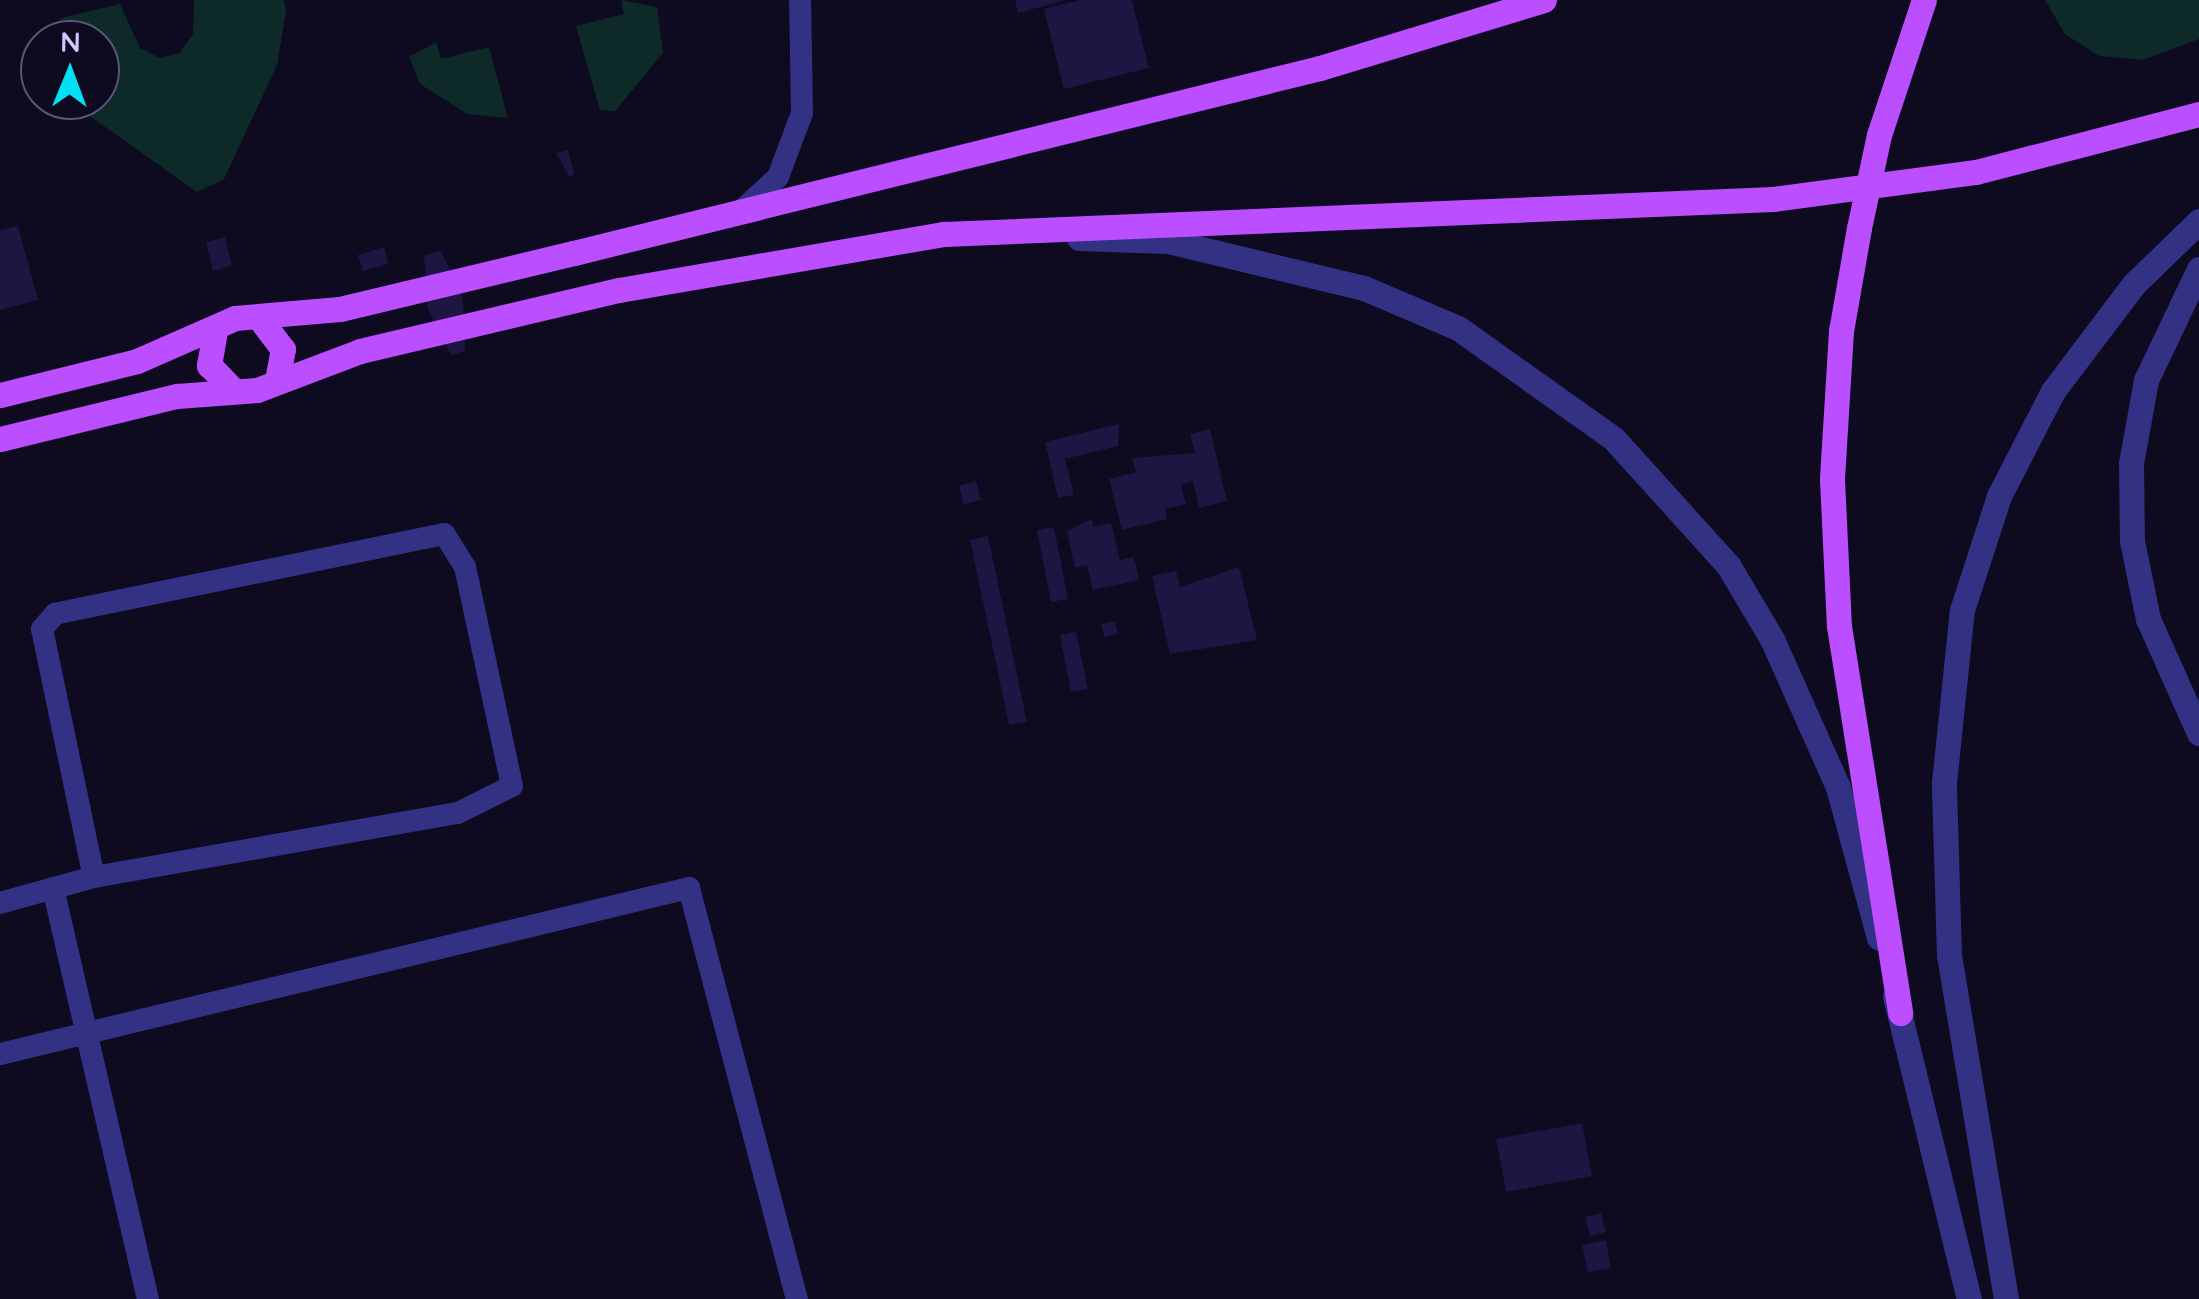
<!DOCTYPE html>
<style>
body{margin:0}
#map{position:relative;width:2199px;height:1299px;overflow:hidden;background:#0e0a1f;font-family:Quicksand,sans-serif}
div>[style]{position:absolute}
.green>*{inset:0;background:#0d2a28}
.building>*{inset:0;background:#1d1542}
.minor>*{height:22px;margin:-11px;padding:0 11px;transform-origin:11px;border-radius:11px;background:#333183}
.tertiary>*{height:25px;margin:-12.5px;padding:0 12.5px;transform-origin:12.5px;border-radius:12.5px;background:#333183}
.primary>*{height:25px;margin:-12.5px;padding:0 12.5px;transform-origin:12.5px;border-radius:12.5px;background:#bb4fff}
.primary-bridge>*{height:25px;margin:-12.5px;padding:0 12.5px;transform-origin:12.5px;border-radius:12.5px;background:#bb4fff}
span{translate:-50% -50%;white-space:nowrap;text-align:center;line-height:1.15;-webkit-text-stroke:9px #0e0a1f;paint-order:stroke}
.north{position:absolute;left:20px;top:20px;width:100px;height:100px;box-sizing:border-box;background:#0e0a1f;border:2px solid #5b5679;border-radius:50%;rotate:1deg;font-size:28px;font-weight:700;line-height:40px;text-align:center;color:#cec8ff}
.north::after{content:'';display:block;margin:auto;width:35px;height:45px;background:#00dff3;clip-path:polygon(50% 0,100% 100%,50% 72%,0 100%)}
</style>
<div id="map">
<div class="green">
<i style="clip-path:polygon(194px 0,284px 0,286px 12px,277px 65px,224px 179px,197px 192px,67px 100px,100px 100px,100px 40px,44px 40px,61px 18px,120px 4px,140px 48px,160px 58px,180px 53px,193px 34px)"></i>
<i style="clip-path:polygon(621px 0,657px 7px,663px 53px,615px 111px,600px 110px,576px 26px,624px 14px)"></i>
<i style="clip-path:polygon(2045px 0,2199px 0,2199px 39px,2143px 60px,2099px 56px,2065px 34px)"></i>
<i style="clip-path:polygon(436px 42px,441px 59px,489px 47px,508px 118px,467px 114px,420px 84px,409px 57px)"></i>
</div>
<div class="building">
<i style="clip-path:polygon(1015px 0,1062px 0,1063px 1px,1018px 13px)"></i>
<i style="clip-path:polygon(1080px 0,1132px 0,1149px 68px,1064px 89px,1044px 9px)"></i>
<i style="clip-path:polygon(568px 150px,574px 173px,570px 178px,556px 153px)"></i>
<i style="clip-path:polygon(18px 226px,38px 300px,0 310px,0 230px)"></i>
<i style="clip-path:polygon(225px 237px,232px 266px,213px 271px,206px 242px)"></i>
<i style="clip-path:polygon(384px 247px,388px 264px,363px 271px,358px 255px)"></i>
<i style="clip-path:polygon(441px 251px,463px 298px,465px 351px,451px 355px,428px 309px,424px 255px)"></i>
<i style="clip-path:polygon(1119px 424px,1118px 446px,1065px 459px,1074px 495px,1058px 498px,1045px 442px)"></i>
<i style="clip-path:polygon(1210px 429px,1227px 501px,1199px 508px,1193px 481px,1181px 484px,1186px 504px,1165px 509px,1167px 519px,1122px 530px,1109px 479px,1136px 472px,1132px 458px,1195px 453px,1190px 434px)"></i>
<i style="clip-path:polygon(976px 481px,981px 500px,964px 504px,959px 486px)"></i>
<i style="clip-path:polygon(1092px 519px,1093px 527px,1111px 523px,1120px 560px,1134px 557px,1139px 580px,1093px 590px,1087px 565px,1075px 568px,1067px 531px)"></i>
<i style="clip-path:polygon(1054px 527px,1068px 599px,1051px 602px,1037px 530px)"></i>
<i style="clip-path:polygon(988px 536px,1027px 722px,1009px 725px,970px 540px)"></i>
<i style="clip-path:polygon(1239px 567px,1257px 640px,1170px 654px,1152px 576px,1176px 571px,1180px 587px)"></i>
<i style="clip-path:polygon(1115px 621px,1118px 634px,1104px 637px,1101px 624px)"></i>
<i style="clip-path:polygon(1076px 632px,1088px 689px,1071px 692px,1060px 635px)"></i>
<i style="clip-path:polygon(1582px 1123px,1592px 1176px,1506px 1192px,1496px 1139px)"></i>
<i style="clip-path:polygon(1601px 1213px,1606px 1232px,1590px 1236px,1585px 1217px)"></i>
<i style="clip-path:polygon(1606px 1240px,1611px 1268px,1588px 1272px,1582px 1245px)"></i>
</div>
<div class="minor">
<i style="left:743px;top:209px;width:47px;rotate:-42.4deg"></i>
<i style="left:778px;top:177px;width:68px;rotate:-69.4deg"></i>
<i style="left:802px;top:113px;width:113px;rotate:-91deg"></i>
<i style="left:53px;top:888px;width:422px;rotate:77deg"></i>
<i style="left:0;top:903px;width:98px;rotate:-15.5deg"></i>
<i style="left:94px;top:877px;width:370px;rotate:-10deg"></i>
<i style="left:458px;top:813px;width:60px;rotate:-26.6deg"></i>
<i style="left:512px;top:786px;width:224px;rotate:-102.1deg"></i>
<i style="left:465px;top:567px;width:39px;rotate:-122deg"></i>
<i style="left:444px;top:534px;width:397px;rotate:168.4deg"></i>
<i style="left:55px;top:614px;width:20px;rotate:131deg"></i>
<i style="left:42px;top:629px;width:253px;rotate:78.2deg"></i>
<i style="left:0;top:1054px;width:709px;rotate:-13.55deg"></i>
<i style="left:689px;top:888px;width:425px;rotate:75.3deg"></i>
</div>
<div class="tertiary">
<i style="left:1079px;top:238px;width:89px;rotate:1.9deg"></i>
<i style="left:1168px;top:241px;width:202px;rotate:13.5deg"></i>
<i style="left:1364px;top:288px;width:102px;rotate:23.1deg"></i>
<i style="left:1458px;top:328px;width:191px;rotate:35.4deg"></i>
<i style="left:1614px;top:439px;width:170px;rotate:47.9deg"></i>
<i style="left:1728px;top:565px;width:86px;rotate:59.3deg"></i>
<i style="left:1772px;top:639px;width:162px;rotate:66deg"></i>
<i style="left:1838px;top:787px;width:156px;rotate:74.8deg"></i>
<i style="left:2199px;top:269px;width:123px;rotate:115.5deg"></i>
<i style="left:2146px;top:380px;width:84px;rotate:100.2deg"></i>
<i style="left:2131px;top:463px;width:78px;rotate:89.3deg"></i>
<i style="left:2132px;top:541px;width:80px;rotate:78.4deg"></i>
<i style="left:2148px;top:619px;width:125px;rotate:65.9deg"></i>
<i style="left:1895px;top:996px;width:312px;rotate:76.3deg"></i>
<i style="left:2006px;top:1299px;width:348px;rotate:-99.4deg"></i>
<i style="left:1949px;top:956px;width:173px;rotate:-91.7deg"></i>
<i style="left:1944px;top:783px;width:174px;rotate:-84.1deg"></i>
<i style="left:1962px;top:610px;width:120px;rotate:-72deg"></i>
<i style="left:1999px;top:496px;width:118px;rotate:-62.8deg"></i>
<i style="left:2053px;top:391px;width:134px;rotate:-52.9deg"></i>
<i style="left:2134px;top:284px;width:91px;rotate:-44.1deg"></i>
</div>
<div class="primary">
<i style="left:1879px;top:135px;width:142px;rotate:-71.6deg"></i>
<i style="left:1859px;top:228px;width:105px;rotate:99.9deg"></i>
<i style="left:1841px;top:331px;width:148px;rotate:93.5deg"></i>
<i style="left:1832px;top:479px;width:147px;rotate:87.3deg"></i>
<i style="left:1839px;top:626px;width:392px;rotate:81deg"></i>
<i style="left:260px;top:319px;width:38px;rotate:53deg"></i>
<i style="left:283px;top:349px;width:26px;rotate:101deg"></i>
<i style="left:215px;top:331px;width:35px;rotate:100deg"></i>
<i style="left:209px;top:365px;width:35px;rotate:46deg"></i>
<i style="left:0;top:395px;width:141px;rotate:-13.9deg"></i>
<i style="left:137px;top:361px;width:107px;rotate:-23.7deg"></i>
<i style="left:235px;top:318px;width:105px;rotate:-4.9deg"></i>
<i style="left:340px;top:309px;width:241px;rotate:-13.5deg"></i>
<i style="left:574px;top:253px;width:769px;rotate:-13.93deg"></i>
<i style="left:1320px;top:68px;width:234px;rotate:-16.9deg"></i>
<i style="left:0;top:439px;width:182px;rotate:-13.7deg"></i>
<i style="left:177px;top:396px;width:80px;rotate:-4.3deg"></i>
<i style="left:257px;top:390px;width:110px;rotate:-20.7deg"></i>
<i style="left:360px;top:351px;width:266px;rotate:-13.3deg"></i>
<i style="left:619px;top:290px;width:330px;rotate:-9.8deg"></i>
<i style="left:944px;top:234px;width:830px;rotate:-2.42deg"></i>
<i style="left:1773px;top:199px;width:205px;rotate:-7.6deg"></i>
<i style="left:1976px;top:172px;width:230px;rotate:-14.6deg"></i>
</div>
<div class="primary-bridge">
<i style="left:1859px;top:228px;width:95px;rotate:-77.9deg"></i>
</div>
<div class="north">N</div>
</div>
